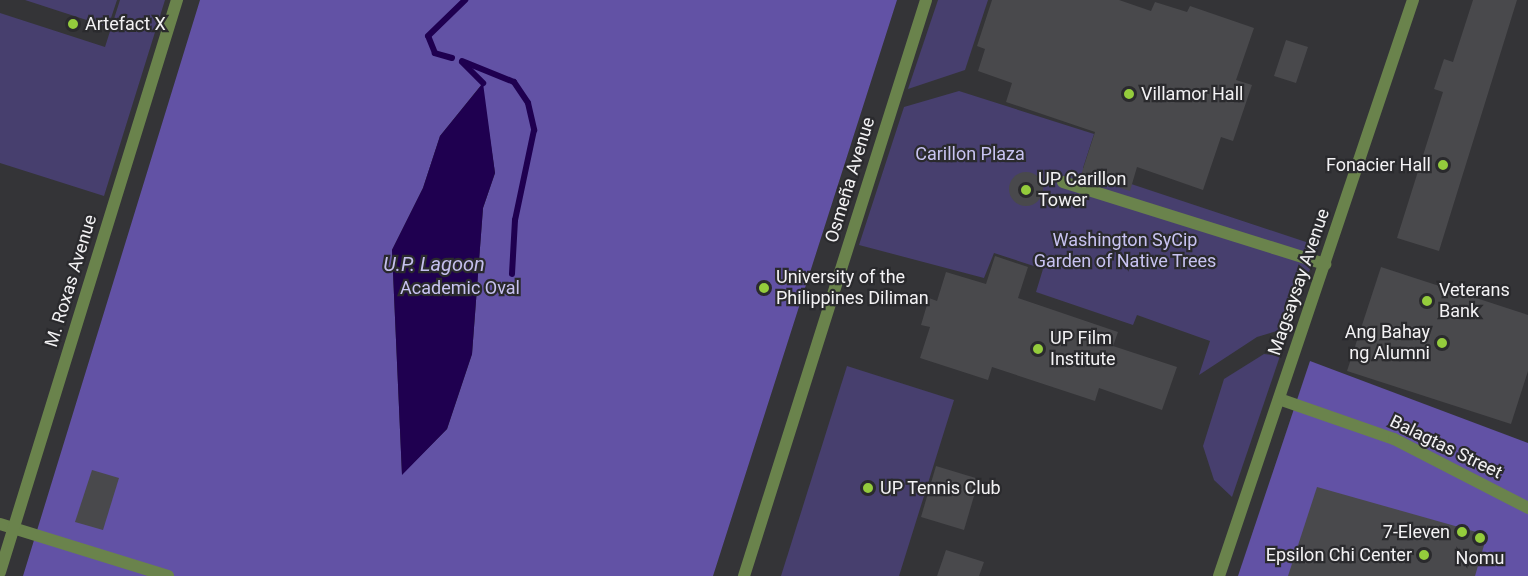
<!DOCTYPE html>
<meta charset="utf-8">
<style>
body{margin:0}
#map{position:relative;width:1528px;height:576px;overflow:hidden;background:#343437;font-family:Roboto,sans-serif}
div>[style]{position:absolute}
.green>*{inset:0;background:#473f6e}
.forest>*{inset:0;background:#6252a5}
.water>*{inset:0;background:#1f0050}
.stream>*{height:6px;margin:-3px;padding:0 3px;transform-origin:3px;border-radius:3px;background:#1f0050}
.building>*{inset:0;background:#49494c}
.round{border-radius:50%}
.pedestrian>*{height:12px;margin:-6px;padding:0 6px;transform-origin:6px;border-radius:6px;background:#6a834c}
.minor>*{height:12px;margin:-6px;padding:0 6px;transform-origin:6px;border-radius:6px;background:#6a834c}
.tertiary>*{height:12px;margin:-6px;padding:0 6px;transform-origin:6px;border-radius:6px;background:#6a834c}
.dots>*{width:16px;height:16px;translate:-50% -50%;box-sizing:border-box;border:3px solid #2a2a2d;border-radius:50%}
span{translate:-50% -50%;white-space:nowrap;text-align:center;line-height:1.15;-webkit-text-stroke:4.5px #2a2a2d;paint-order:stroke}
.poi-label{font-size:18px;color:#f3f2f4}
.left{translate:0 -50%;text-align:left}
.right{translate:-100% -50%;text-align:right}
.park-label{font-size:18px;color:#c8c3f1}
.street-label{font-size:18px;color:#f3f2f4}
.water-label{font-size:20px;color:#c4bfec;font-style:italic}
</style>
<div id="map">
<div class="green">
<i style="clip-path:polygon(25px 0,117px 0,108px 27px)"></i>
<i style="clip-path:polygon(120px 0,165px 0,104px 196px,0 163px,0 13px,105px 47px)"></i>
<i style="clip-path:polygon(938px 0,988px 0,965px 70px,908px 89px)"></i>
<i style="clip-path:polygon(959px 91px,1094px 134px,1083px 168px,1318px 246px,1290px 327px,1257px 337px,1199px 375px,1210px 341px,1137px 315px,1133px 325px,1036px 292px,1043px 269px,994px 253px,984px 278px,859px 245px,904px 107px)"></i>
<i style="clip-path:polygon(1264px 354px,1280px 356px,1232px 497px,1214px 480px,1203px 446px,1224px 379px)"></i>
<i style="clip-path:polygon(847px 366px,954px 400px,899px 576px,781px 576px)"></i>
</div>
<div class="forest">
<i style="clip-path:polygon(evenodd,200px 0,897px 0,713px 576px,23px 576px,200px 0,482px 84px,495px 173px,483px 208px,472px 354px,447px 429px,402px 474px,392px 250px,423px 188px,440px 136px,482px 84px)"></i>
<i style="clip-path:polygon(1310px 361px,1528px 443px,1528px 576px,1238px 576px)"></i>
</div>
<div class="water">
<i style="clip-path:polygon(483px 83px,495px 173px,483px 208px,472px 354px,447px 429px,402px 475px,392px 250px,423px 188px,440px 136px)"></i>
</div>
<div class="stream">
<i style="left:452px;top:58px;width:18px;rotate:-164deg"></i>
<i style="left:435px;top:53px;width:18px;rotate:-112deg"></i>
<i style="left:428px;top:36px;width:52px;rotate:-44.2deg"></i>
<i style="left:462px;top:61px;width:56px;rotate:22deg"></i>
<i style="left:514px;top:82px;width:25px;rotate:56deg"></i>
<i style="left:528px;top:103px;width:28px;rotate:77deg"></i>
<i style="left:534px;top:130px;width:92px;rotate:101.9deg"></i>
<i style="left:515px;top:220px;width:54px;rotate:93.2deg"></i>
<i style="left:462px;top:62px;width:30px;rotate:45deg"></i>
</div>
<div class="building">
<i style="clip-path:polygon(992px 0,1119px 0,1151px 11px,1155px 2px,1187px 12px,1190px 6px,1254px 28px,1236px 80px,1252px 85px,1233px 141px,1221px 137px,1203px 190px,1137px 167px,1130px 191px,1081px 175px,1095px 132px,1006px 102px,1012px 83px,978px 71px,985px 49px,977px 46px)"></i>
<i style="clip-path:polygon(1473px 0,1517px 0,1439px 251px,1397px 238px,1443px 92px,1434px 89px,1444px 59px,1453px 62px)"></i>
<i style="clip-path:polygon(1286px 40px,1308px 47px,1296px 83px,1274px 76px)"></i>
<i class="round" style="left:1009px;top:172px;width:34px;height:34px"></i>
<i style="clip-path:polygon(995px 256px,1028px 267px,1018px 298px,1118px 332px,1113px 346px,1177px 367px,1162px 410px,1099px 388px,1095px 401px,992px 367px,988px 380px,920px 358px,930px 327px,921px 325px,929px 298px,937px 301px,946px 272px,986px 284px)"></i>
<i style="clip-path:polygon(1381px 267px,1528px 315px,1528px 371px,1511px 424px,1347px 371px)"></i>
<i style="clip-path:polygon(936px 466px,979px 479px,964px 530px,921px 517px)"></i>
<i style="clip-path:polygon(92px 470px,119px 478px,103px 530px,75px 522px)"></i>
<i style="clip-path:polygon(1317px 487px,1487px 535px,1475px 576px,1288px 576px)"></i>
<i style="clip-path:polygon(946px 550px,984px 562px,979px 576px,937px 576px)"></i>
</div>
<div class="pedestrian">
<i style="left:1063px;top:182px;width:275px;rotate:17.4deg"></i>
</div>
<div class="minor">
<i style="left:1279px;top:399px;width:122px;rotate:19.2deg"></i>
<i style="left:1394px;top:439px;width:151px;rotate:27.2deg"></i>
<i style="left:0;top:524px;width:176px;rotate:17.2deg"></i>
<i style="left:1219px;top:576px;width:608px;rotate:-71.39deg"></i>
</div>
<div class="tertiary">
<i style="left:0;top:572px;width:599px;rotate:-72.81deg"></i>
<i style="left:744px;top:576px;width:604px;rotate:-72.46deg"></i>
</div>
<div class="dots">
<i style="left:73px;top:24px;background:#94cc3c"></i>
<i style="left:1129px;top:94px;background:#94cc3c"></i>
<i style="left:1443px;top:165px;background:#94cc3c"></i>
<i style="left:1026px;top:190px;background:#94cc3c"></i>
<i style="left:764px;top:288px;background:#94cc3c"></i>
<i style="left:1427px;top:301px;background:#94cc3c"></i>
<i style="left:1442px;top:343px;background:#94cc3c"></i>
<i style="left:1038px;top:349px;background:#94cc3c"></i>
<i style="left:868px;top:488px;background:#94cc3c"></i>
<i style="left:1462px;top:532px;background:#94cc3c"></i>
<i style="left:1480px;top:538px;background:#94cc3c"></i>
<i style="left:1424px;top:555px;background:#94cc3c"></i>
</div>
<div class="poi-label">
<span class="left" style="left:85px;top:24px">Artefact X</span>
<span class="left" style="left:1141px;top:94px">Villamor Hall</span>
<span class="right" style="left:1431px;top:165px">Fonacier Hall</span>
<span class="left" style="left:1038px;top:190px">UP Carillon<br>Tower</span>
<span class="left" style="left:776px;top:288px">University of the<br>Philippines Diliman</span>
<span class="left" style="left:1439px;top:301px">Veterans<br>Bank</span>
<span class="right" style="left:1430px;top:343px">Ang Bahay<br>ng Alumni</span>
<span class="left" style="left:1050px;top:349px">UP Film<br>Institute</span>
<span class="left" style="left:880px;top:488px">UP Tennis Club</span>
<span class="right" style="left:1450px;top:532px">7-Eleven</span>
<span class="right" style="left:1412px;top:555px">Epsilon Chi Center</span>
<span style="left:1480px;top:558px">Nomu</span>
</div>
<div class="park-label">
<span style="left:970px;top:154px">Carillon Plaza</span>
<span style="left:1125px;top:251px">Washington SyCip<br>Garden of Native Trees</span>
<span style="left:460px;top:288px">Academic Oval</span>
</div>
<div class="street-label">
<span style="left:850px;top:180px;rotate:-73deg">Osmeña Avenue</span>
<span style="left:71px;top:281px;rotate:-73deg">M. Roxas Avenue</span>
<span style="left:1299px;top:282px;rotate:-71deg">Magsaysay Avenue</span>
<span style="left:1446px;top:447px;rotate:26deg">Balagtas Street</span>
</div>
<div class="water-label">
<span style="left:434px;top:264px">U.P. Lagoon</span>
</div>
</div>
